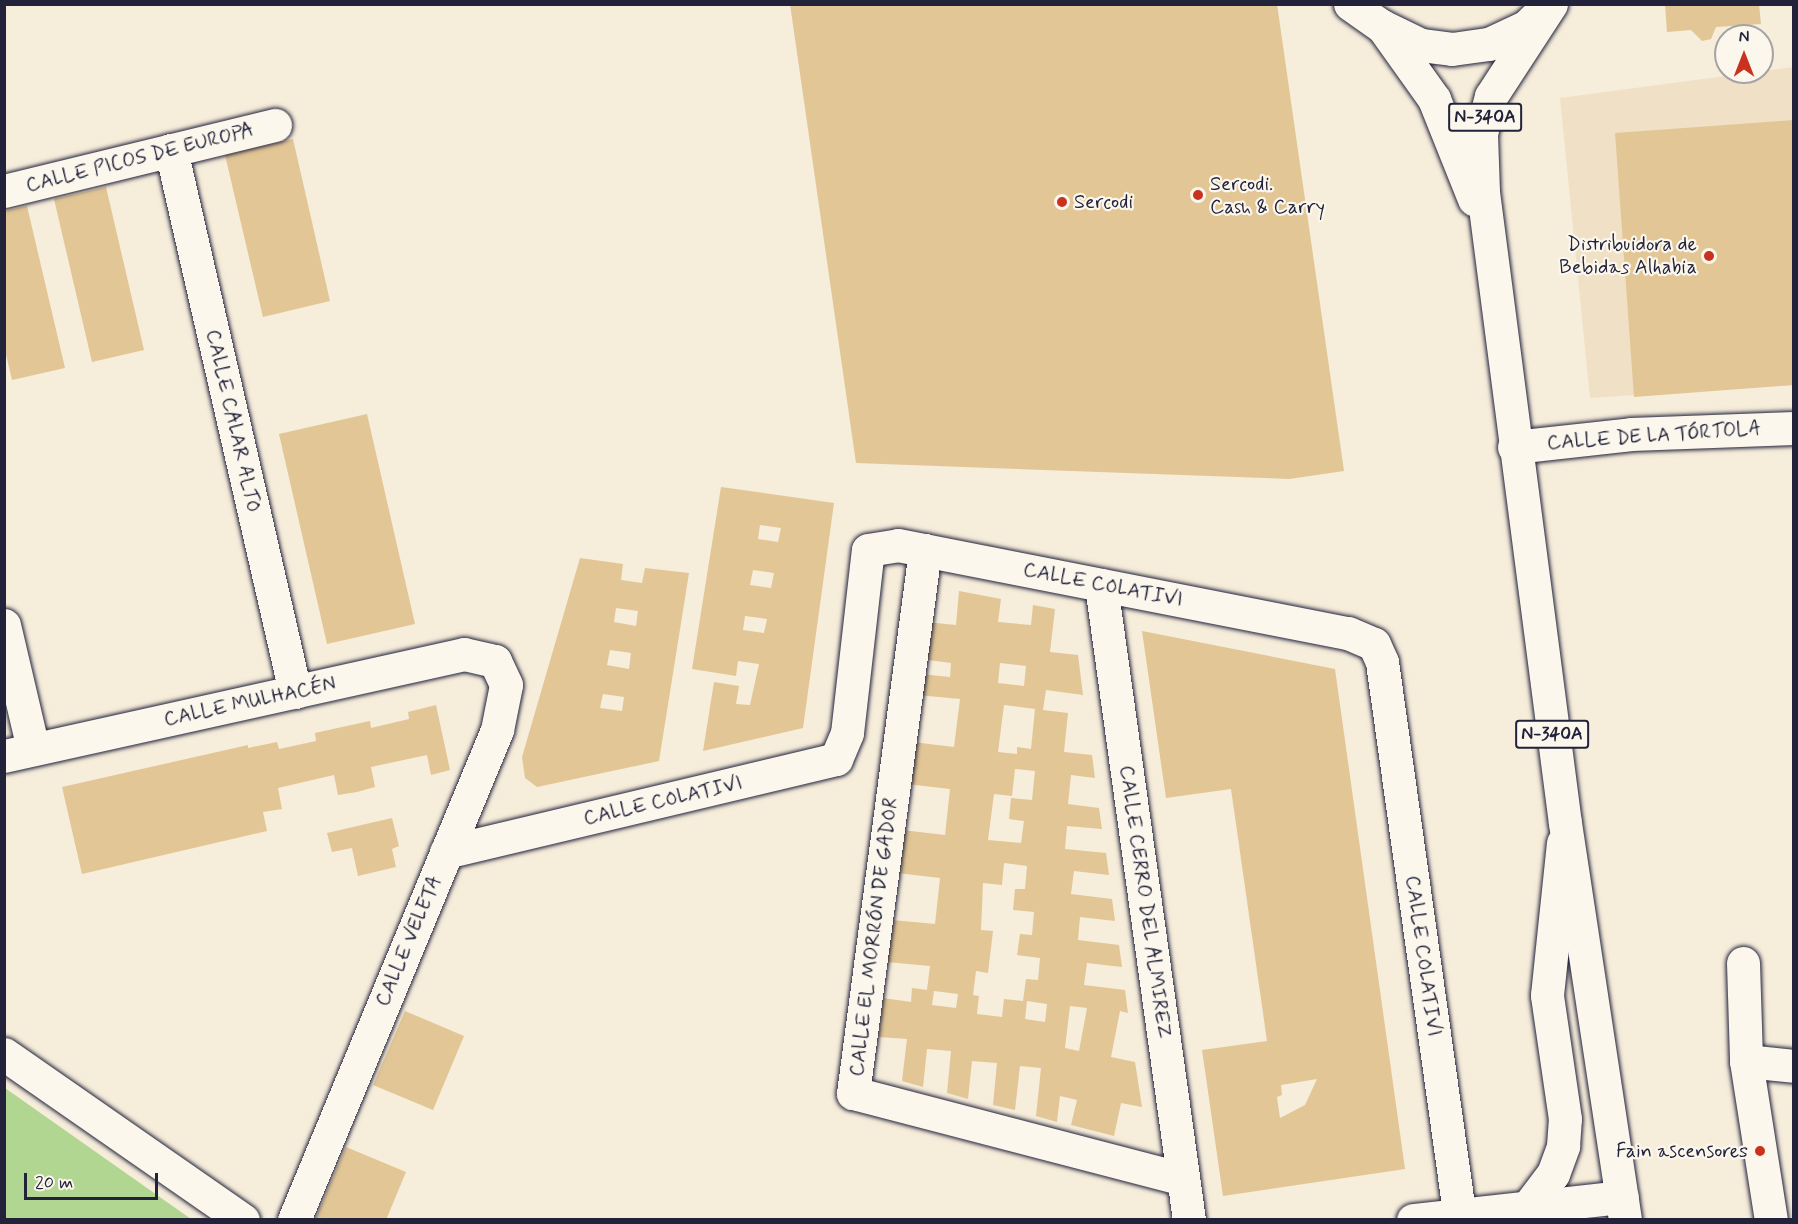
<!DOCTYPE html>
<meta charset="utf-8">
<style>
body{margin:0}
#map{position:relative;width:1798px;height:1224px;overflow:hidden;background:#f6eddb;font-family:Mynerve,sans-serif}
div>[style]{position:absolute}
.built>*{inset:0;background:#f0e1c6}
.green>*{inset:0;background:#b1d691}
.building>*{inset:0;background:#e2c696}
.roads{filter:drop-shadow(0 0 2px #22223b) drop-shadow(0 0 2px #22223b)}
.minor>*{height:33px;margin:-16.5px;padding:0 16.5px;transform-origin:16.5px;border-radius:16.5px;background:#fbf7ec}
.trunk>*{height:33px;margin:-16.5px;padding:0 16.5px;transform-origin:16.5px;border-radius:16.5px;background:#fbf7ec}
.dots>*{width:16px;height:16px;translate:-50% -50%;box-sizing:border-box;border:3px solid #fbf7ec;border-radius:50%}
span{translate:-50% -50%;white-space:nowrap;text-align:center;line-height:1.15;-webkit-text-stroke:4.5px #fbf7ec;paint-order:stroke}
.shield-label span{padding:2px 4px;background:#fbf7ec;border:2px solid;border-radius:4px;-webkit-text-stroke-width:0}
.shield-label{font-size:18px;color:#22223b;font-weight:700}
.street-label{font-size:20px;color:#22223b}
.poi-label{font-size:20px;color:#22223b}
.left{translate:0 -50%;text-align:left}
.right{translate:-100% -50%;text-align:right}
.frame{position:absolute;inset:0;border:6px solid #22223b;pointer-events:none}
.north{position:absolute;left:1714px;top:24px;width:60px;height:60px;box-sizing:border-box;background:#fbf7ec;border:2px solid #a4a2a5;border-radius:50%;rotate:0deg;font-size:16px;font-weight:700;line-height:24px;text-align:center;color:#22223b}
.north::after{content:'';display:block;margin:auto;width:21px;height:27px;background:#c8321e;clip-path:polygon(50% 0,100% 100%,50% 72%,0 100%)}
.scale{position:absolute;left:24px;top:1173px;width:134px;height:27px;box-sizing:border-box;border:3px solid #22223b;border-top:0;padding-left:8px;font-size:18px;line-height:21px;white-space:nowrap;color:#22223b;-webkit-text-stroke:4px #fbf7ec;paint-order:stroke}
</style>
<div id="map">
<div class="built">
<i style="clip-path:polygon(1793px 67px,1793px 385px,1590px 398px,1560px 98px)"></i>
</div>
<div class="green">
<i style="clip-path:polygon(4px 1088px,5px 1088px,191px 1219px,5px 1219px)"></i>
</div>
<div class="building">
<i style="clip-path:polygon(790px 4px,1277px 4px,1344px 471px,1289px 479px,856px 463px)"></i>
<i style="clip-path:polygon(1665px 4px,1759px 4px,1761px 24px,1716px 27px,1711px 39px,1702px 41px,1691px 30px,1667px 32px)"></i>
<i style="clip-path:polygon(1794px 120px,1794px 385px,1634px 397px,1615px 133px)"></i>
<i style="clip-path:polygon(293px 139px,330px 301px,263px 317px,225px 155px)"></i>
<i style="clip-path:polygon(106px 187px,144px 350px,92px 362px,54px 199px)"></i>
<i style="clip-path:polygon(27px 206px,65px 368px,12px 380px,4px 346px,4px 211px)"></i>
<i style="clip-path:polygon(367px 414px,415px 624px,327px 644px,279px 434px)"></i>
<i style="clip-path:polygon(evenodd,721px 487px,834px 503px,803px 728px,703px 751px,714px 682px,739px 686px,736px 704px,750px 705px,759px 664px,738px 661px,736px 676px,692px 669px,721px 487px,760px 525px,781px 528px,778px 542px,758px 539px,760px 525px,721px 487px,753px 570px,774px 573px,771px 588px,750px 585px,753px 570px,721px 487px,745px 616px,767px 619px,764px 633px,743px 630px,745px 616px)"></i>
<i style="clip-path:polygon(evenodd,580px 558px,623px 564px,621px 580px,642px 583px,645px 568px,689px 573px,659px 761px,537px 787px,525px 778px,522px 757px,580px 558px,616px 608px,638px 611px,636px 626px,614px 622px,616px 608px,580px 558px,610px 650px,631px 653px,629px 669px,607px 665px,610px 650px,580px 558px,603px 694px,624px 697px,622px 711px,600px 708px,603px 694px)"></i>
<i style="clip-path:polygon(evenodd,959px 591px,1001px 599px,998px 622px,1031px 625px,1033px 605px,1055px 609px,1050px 652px,1078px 655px,1083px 695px,1046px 690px,1043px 710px,1068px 713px,1064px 752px,1092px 755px,1095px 778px,1071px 775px,1068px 804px,1099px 808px,1102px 829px,1067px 826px,1065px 849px,1106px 853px,1109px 875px,1074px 871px,1071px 894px,1112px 899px,1115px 921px,1080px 917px,1078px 940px,1119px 945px,1122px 967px,1087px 963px,1084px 985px,1125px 990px,1128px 1013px,1120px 1011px,1111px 1057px,1135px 1062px,1142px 1107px,1121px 1103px,1114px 1136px,1071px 1125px,1077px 1100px,1060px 1096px,1057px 1122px,1036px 1116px,1041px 1068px,1020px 1066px,1015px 1110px,993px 1105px,997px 1063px,972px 1061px,968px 1099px,947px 1093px,951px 1051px,927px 1049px,923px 1087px,902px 1081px,907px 1039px,879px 1037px,883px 998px,911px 1002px,912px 988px,927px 990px,930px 966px,887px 962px,892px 920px,935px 924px,940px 878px,897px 873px,902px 830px,945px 835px,950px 789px,907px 784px,912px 742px,954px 747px,960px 699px,917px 695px,920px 674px,950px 677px,951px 663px,921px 659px,926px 622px,956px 625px,959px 591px,1000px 663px,1026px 666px,1024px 686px,998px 683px,1000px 663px,959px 591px,1004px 705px,1035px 709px,1031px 749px,1017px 747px,1017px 754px,998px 752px,1004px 705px,959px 591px,1015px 769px,1035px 771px,1032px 800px,1011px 798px,1009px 819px,1024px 821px,1021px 843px,988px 840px,994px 794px,1012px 796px,1015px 769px,959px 591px,1004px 863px,1027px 866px,1025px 889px,1015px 889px,1013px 910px,1034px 912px,1032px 935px,1020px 934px,1017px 955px,1040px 958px,1038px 980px,1026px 979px,1023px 1001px,1004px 999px,1002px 1017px,977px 1014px,979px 996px,973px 995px,976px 971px,988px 973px,993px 931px,981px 930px,983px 883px,1002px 885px,1004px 863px,959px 591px,934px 991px,958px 994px,956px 1008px,932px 1005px,934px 991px,959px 591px,1027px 1001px,1047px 1004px,1045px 1022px,1025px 1019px,1027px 1001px,959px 591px,1070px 1006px,1087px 1008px,1079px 1051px,1065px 1048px,1070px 1006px)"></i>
<i style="clip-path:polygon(evenodd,1142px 631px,1335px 669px,1405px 1169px,1223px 1196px,1202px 1050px,1267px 1041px,1231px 789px,1166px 798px,1142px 631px,1317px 1079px,1305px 1105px,1280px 1118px,1277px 1097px,1282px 1095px,1281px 1085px,1317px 1079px)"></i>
<i style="clip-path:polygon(436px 705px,450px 770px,431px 775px,427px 755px,371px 767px,375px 787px,357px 792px,338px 795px,334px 775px,278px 788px,282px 809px,263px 812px,267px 831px,82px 874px,62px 787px,248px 745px,248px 748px,277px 742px,279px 749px,316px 741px,315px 733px,342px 727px,370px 721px,371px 728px,409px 719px,408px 712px)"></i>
<i style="clip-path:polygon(392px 818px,399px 846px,392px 849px,396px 867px,358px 876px,352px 848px,332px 852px,327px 833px)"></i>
<i style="clip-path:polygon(405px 1011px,464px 1036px,433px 1110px,373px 1085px)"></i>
<i style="clip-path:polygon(346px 1147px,406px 1172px,386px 1220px,315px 1220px)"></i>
</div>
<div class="roads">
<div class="minor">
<i style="left:171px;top:150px;width:556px;rotate:77.11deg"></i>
<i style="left:4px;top:191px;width:279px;rotate:-13.7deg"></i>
<i style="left:1514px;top:447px;width:118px;rotate:-6.3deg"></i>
<i style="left:1631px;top:434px;width:163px;rotate:-2.1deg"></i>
<i style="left:925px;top:550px;width:548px;rotate:97.55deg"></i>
<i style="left:853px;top:1093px;width:341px;rotate:14.6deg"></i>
<i style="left:1101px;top:585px;width:641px;rotate:82.11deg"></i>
<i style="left:4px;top:625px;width:127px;rotate:76.8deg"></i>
<i style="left:4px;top:756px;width:471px;rotate:-12.5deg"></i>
<i style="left:464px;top:654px;width:32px;rotate:13deg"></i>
<i style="left:495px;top:661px;width:26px;rotate:65deg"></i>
<i style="left:506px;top:685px;width:46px;rotate:101.3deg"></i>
<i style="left:497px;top:730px;width:530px;rotate:112.5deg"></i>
<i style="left:446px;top:852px;width:401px;rotate:-13.4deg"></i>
<i style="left:836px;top:759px;width:28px;rotate:-67deg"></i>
<i style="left:847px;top:733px;width:184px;rotate:-83.5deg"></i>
<i style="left:868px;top:550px;width:30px;rotate:-9deg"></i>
<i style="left:898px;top:545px;width:459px;rotate:11.1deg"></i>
<i style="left:1348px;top:633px;width:28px;rotate:23deg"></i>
<i style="left:1374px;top:644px;width:20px;rotate:66deg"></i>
<i style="left:1382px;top:662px;width:555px;rotate:82.03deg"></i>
<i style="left:1743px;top:963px;width:98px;rotate:88.2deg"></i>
<i style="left:1746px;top:1061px;width:161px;rotate:81.1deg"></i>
<i style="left:4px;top:1054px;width:291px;rotate:34.8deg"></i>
<i style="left:1746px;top:1061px;width:48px;rotate:5.9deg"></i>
<i style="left:1530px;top:1204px;width:38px;rotate:-53deg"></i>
<i style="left:1553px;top:1174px;width:30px;rotate:-70deg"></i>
<i style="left:1563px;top:1146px;width:27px;rotate:-86deg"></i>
<i style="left:1565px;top:1119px;width:125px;rotate:-98.3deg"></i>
<i style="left:1547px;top:995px;width:153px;rotate:-84deg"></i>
<i style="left:1413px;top:1220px;width:210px;rotate:-6.3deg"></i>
</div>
<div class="trunk">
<i style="left:1350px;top:4px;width:39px;rotate:35deg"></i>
<i style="left:1382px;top:26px;width:43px;rotate:26deg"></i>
<i style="left:1421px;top:45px;width:31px;rotate:7deg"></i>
<i style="left:1452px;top:49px;width:37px;rotate:-8deg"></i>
<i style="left:1489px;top:44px;width:42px;rotate:-25.3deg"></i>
<i style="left:1527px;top:26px;width:16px;rotate:-45deg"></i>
<i style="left:1551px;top:4px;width:110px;rotate:123.1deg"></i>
<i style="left:1491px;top:96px;width:39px;rotate:105deg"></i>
<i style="left:1481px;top:134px;width:58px;rotate:88deg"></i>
<i style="left:1483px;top:192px;width:636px;rotate:82.6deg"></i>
<i style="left:1565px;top:823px;width:402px;rotate:81.4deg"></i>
<i style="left:1382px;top:26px;width:90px;rotate:54.5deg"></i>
<i style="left:1434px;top:99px;width:108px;rotate:68.2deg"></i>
</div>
</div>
<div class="dots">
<i style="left:1198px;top:195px;background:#c8321e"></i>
<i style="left:1062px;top:202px;background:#c8321e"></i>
<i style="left:1709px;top:256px;background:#c8321e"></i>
<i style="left:1760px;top:1151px;background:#c8321e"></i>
</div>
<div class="shield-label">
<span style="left:1485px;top:117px">N-340A</span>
<span style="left:1552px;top:734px">N-340A</span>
</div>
<div class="street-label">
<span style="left:140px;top:158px;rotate:-14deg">CALLE PICOS DE EUROPA</span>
<span style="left:233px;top:421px;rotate:77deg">CALLE CALAR ALTO</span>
<span style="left:1654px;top:436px;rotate:-4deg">CALLE DE LA TÓRTOLA</span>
<span style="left:1103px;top:585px;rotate:11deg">CALLE COLATIVI</span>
<span style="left:250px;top:702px;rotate:-12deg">CALLE MULHACÉN</span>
<span style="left:663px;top:801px;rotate:-13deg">CALLE COLATIVI</span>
<span style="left:1145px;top:902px;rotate:82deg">CALLE CERRO DEL ALMIREZ</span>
<span style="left:874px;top:937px;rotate:-83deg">CALLE EL MORRÓN DE GADOR</span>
<span style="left:409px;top:941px;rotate:-67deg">CALLE VELETA</span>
<span style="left:1423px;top:956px;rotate:82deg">CALLE COLATIVI</span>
</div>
<div class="poi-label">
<span class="left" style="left:1210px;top:196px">Sercodi.<br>Cash &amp; Carry</span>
<span class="left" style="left:1074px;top:202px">Sercodi</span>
<span class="right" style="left:1697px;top:256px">Distribuidora de<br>Bebidas Alhabia</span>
<span class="right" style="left:1748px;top:1151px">Fain ascensores</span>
</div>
<div class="frame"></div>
<div class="north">N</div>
<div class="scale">20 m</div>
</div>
